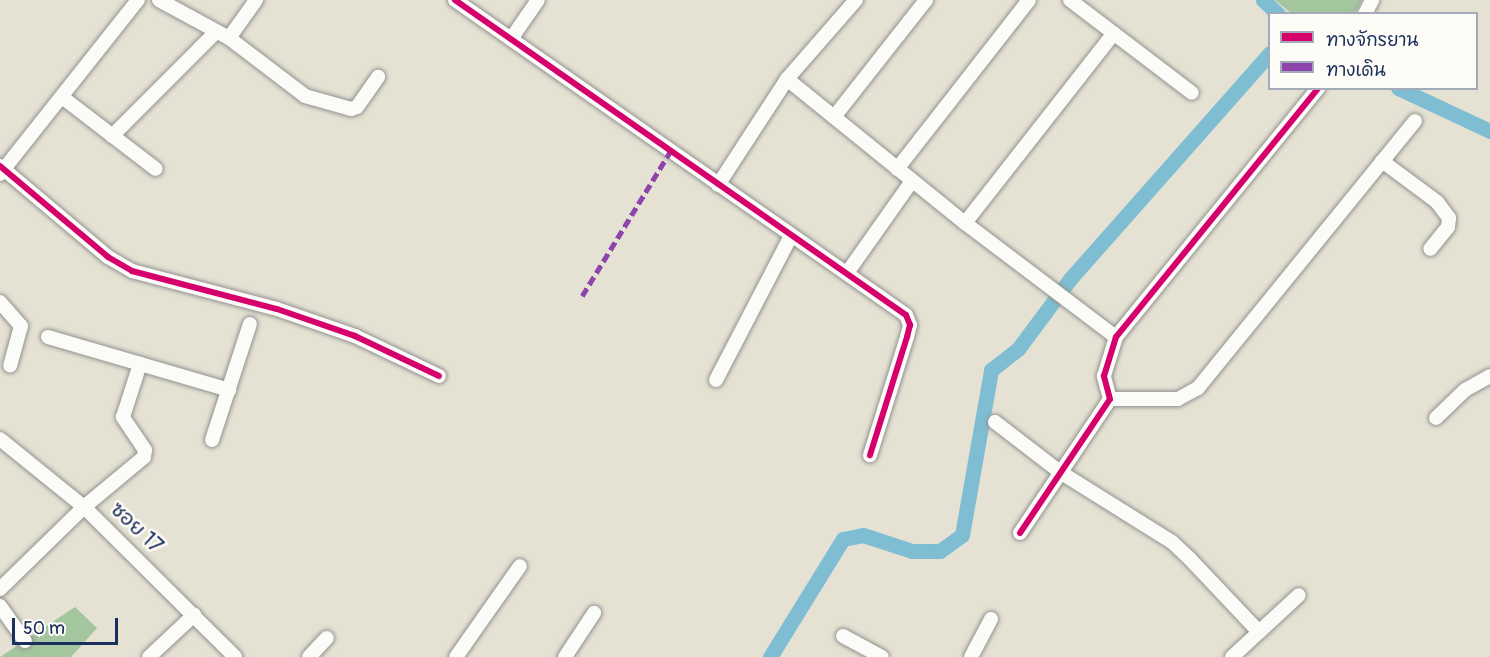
<!DOCTYPE html>
<meta charset="utf-8">
<style>
body{margin:0}
#map{position:relative;width:1490px;height:657px;overflow:hidden;background:#e6e2d3;font-family:Pangolin,"Playpen Sans Thai",sans-serif}
div>[style]{position:absolute}
.forest>*{inset:0;background:#a4c69e}
.canal>*{height:15px;margin:-7.5px;padding:0 7.5px;transform-origin:7.5px;border-radius:7.5px;background:#7fbed2}
.roads{filter:drop-shadow(0 0 2px #919292) drop-shadow(0 0 2px #919292)}
.minor>*{height:14px;margin:-7px;padding:0 7px;transform-origin:7px;border-radius:7px;background:#fbfbf8}
.quiet>*{height:4.5px;margin-top:-2.25px;transform-origin:0;background:repeating-linear-gradient(90deg,#8e44ad 0 9px,transparent 0 13.5px)}
.cycleway>*{height:6px;margin:-3px;padding:0 3px;transform-origin:3px;border-radius:3px;background:#d6006c}
span{translate:-50% -50%;white-space:nowrap;text-align:center;line-height:1.15;-webkit-text-stroke:5px #fdfcf7;paint-order:stroke}
.street-label{font-size:21px;color:#1b2f5e}
.legend{position:absolute;left:1268px;top:12px;width:210px;height:78px;box-sizing:border-box;background:#fdfcf7;border:2px solid #a3aaba;margin:0;padding:8px 10px;list-style:none;font-size:18px;color:#1b2f5e}
.legend li{display:flex;align-items:center;gap:12px;height:30px}
.legend b{width:30px;border:2px solid #a3aaba}
.scale{position:absolute;left:12px;top:618px;width:106px;height:27px;box-sizing:border-box;border:3px solid #1b2f5e;border-top:0;padding-left:8px;font-size:18px;line-height:21px;white-space:nowrap;color:#1b2f5e;-webkit-text-stroke:4px #fdfcf7;paint-order:stroke}
</style>
<div id="map">
<div class="forest">
<i style="clip-path:polygon(1275px 0,1362px 0,1355px 13px,1292px 14px)"></i>
<i style="clip-path:polygon(75px 607px,97px 628px,71px 657px,0 657px)"></i>
</div>
<div class="canal">
<i style="left:1263px;top:0;width:21px;rotate:43deg"></i>
<i style="left:1398px;top:88px;width:102px;rotate:25.1deg"></i>
<i style="left:770px;top:657px;width:139px;rotate:-58.3deg"></i>
<i style="left:843px;top:539px;width:20px;rotate:-11deg"></i>
<i style="left:863px;top:535px;width:52px;rotate:18.1deg"></i>
<i style="left:912px;top:551px;width:28px"></i>
<i style="left:940px;top:551px;width:27px;rotate:-36deg"></i>
<i style="left:962px;top:535px;width:168px;rotate:-80deg"></i>
<i style="left:991px;top:370px;width:34px;rotate:-38deg"></i>
<i style="left:1018px;top:349px;width:87px;rotate:-53.4deg"></i>
<i style="left:1070px;top:279px;width:302px;rotate:-48.5deg"></i>
</div>
<div class="roads">
<div class="minor">
<i style="left:159px;top:0;width:80px;rotate:28.5deg"></i>
<i style="left:229px;top:38px;width:96px;rotate:37.3deg"></i>
<i style="left:305px;top:96px;width:48px;rotate:15.8deg"></i>
<i style="left:351px;top:109px;width:6px;rotate:-18deg"></i>
<i style="left:357px;top:107px;width:37px;rotate:-55deg"></i>
<i style="left:455px;top:0;width:550px;rotate:34.93deg"></i>
<i style="left:906px;top:315px;width:11px;rotate:68deg"></i>
<i style="left:910px;top:325px;width:12px;rotate:104deg"></i>
<i style="left:907px;top:337px;width:124px;rotate:107.4deg"></i>
<i style="left:1070px;top:0;width:153px;rotate:37.3deg"></i>
<i style="left:1365px;top:14px;width:16px;rotate:-63deg"></i>
<i style="left:229px;top:38px;width:47px;rotate:-54.6deg"></i>
<i style="left:511px;top:39px;width:47px;rotate:-55.3deg"></i>
<i style="left:787px;top:79px;width:229px;rotate:39deg"></i>
<i style="left:965px;top:223px;width:189px;rotate:37.1deg"></i>
<i style="left:62px;top:97px;width:118px;rotate:37.5deg"></i>
<i style="left:834px;top:117px;width:149px;rotate:-51.8deg"></i>
<i style="left:112px;top:136px;width:147px;rotate:-45deg"></i>
<i style="left:1382px;top:161px;width:69px;rotate:36.7deg"></i>
<i style="left:1437px;top:202px;width:20px;rotate:53deg"></i>
<i style="left:1449px;top:218px;width:9px;rotate:96deg"></i>
<i style="left:1448px;top:227px;width:28px;rotate:129deg"></i>
<i style="left:0;top:166px;width:141px;rotate:40.1deg"></i>
<i style="left:108px;top:257px;width:28px;rotate:30deg"></i>
<i style="left:132px;top:271px;width:150px;rotate:14.7deg"></i>
<i style="left:277px;top:309px;width:83px;rotate:19.1deg"></i>
<i style="left:355px;top:336px;width:93px;rotate:25.5deg"></i>
<i style="left:897px;top:169px;width:214px;rotate:-52deg"></i>
<i style="left:0;top:174px;width:222px;rotate:-51.6deg"></i>
<i style="left:718px;top:185px;width:126px;rotate:-56.9deg"></i>
<i style="left:787px;top:79px;width:105px;rotate:-48.9deg"></i>
<i style="left:965px;top:223px;width:241px;rotate:-51.9deg"></i>
<i style="left:847px;top:273px;width:113px;rotate:-54.8deg"></i>
<i style="left:0;top:302px;width:32px;rotate:49deg"></i>
<i style="left:21px;top:326px;width:41px;rotate:105.4deg"></i>
<i style="left:48px;top:337px;width:189px;rotate:16.3deg"></i>
<i style="left:716px;top:380px;width:162px;rotate:-62.5deg"></i>
<i style="left:1110px;top:399px;width:68px"></i>
<i style="left:1178px;top:399px;width:23px;rotate:-29deg"></i>
<i style="left:1198px;top:388px;width:344px;rotate:-50.9deg"></i>
<i style="left:1436px;top:418px;width:40px;rotate:-44deg"></i>
<i style="left:1465px;top:390px;width:29px;rotate:-29deg"></i>
<i style="left:995px;top:422px;width:82px;rotate:37.6deg"></i>
<i style="left:1060px;top:472px;width:132px;rotate:32deg"></i>
<i style="left:1172px;top:542px;width:25px;rotate:43deg"></i>
<i style="left:1190px;top:559px;width:100px;rotate:46.6deg"></i>
<i style="left:1259px;top:632px;width:37px;rotate:137deg"></i>
<i style="left:0;top:439px;width:108px;rotate:39deg"></i>
<i style="left:84px;top:507px;width:213px;rotate:44.8deg"></i>
<i style="left:212px;top:440px;width:122px;rotate:-71.9deg"></i>
<i style="left:1020px;top:533px;width:161px;rotate:-56.1deg"></i>
<i style="left:1110px;top:399px;width:24px;rotate:-105deg"></i>
<i style="left:1104px;top:376px;width:41px;rotate:-72.9deg"></i>
<i style="left:1116px;top:337px;width:321px;rotate:-50.9deg"></i>
<i style="left:0;top:589px;width:117px;rotate:-44.3deg"></i>
<i style="left:84px;top:507px;width:78px;rotate:-39.8deg"></i>
<i style="left:144px;top:457px;width:7px;rotate:-82deg"></i>
<i style="left:145px;top:450px;width:40px;rotate:-124deg"></i>
<i style="left:123px;top:417px;width:56px;rotate:-72.2deg"></i>
<i style="left:0;top:606px;width:43px;rotate:54.5deg"></i>
<i style="left:1259px;top:632px;width:54px;rotate:-42.8deg"></i>
<i style="left:843px;top:636px;width:44px;rotate:28.3deg"></i>
<i style="left:149px;top:657px;width:62px;rotate:-43deg"></i>
<i style="left:309px;top:657px;width:26px;rotate:-47deg"></i>
<i style="left:456px;top:657px;width:111px;rotate:-54.9deg"></i>
<i style="left:565px;top:657px;width:53px;rotate:-56.6deg"></i>
<i style="left:971px;top:657px;width:43px;rotate:-62.2deg"></i>
</div>
</div>
<div class="quiet">
<i style="left:582px;top:296px;width:169px;rotate:-58.6deg"></i>
</div>
<div class="cycleway">
<i style="left:455px;top:0;width:550px;rotate:34.93deg"></i>
<i style="left:906px;top:315px;width:11px;rotate:68deg"></i>
<i style="left:910px;top:325px;width:12px;rotate:104deg"></i>
<i style="left:907px;top:337px;width:124px;rotate:107.4deg"></i>
<i style="left:0;top:166px;width:141px;rotate:40.1deg"></i>
<i style="left:108px;top:257px;width:28px;rotate:30deg"></i>
<i style="left:132px;top:271px;width:150px;rotate:14.7deg"></i>
<i style="left:277px;top:309px;width:83px;rotate:19.1deg"></i>
<i style="left:355px;top:336px;width:93px;rotate:25.5deg"></i>
<i style="left:1020px;top:533px;width:161px;rotate:-56.1deg"></i>
<i style="left:1110px;top:399px;width:24px;rotate:-105deg"></i>
<i style="left:1104px;top:376px;width:41px;rotate:-72.9deg"></i>
<i style="left:1116px;top:337px;width:321px;rotate:-50.9deg"></i>
</div>
<div class="street-label">
<span style="left:136px;top:528px;rotate:44deg">ซอย 17</span>
</div>
<ul class="legend">
<li><b style="height:8px;background:#d6006c"></b>ทางจักรยาน</li>
<li><b style="height:8px;background:#8e44ad"></b>ทางเดิน</li>
</ul>
<div class="scale">50 m</div>
</div>
